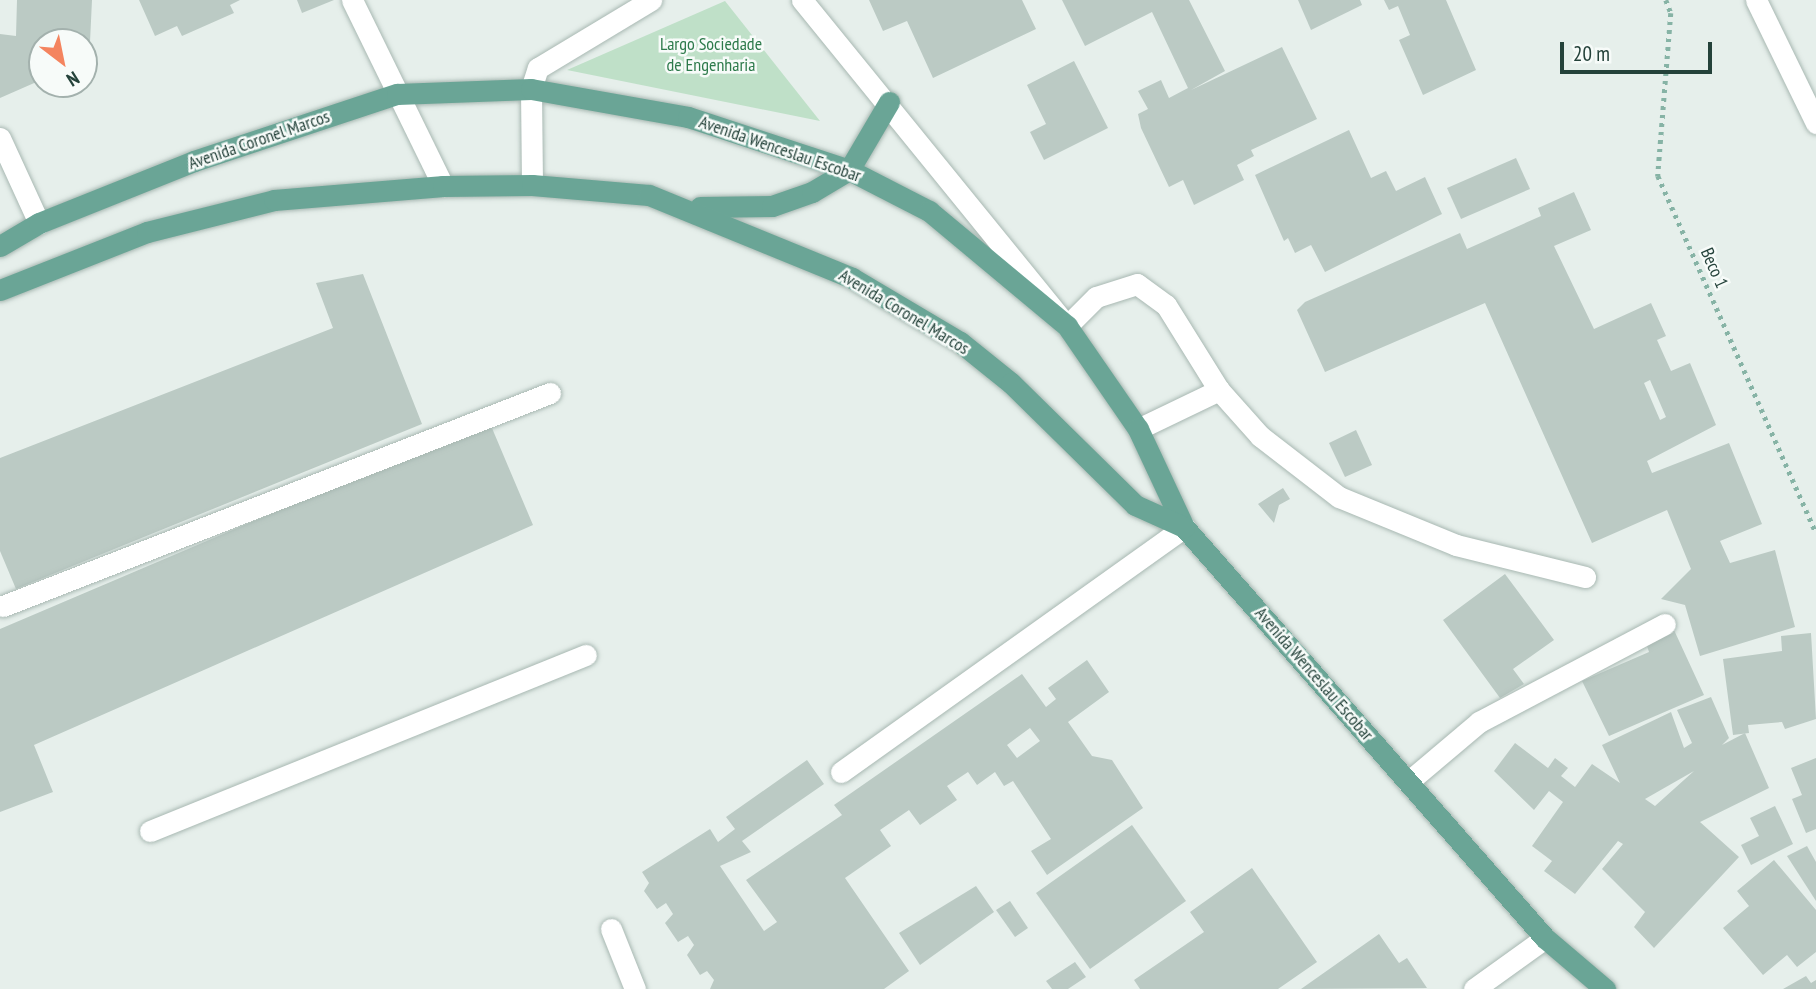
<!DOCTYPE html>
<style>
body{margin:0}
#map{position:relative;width:1816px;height:989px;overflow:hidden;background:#e6efeb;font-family:"PT Sans Narrow",sans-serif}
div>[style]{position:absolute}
.green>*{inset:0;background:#bfe0c8}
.building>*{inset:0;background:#bbcac4}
.path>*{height:4.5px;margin-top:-2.25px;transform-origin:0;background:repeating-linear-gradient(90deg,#86b3a5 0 3.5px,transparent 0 8.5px)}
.roads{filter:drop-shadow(0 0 2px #a8b8b2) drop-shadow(0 0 2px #a8b8b2)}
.minor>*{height:21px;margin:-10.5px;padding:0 10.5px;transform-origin:10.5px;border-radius:10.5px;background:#fff}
.major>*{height:21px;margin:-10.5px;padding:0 10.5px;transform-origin:10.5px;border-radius:10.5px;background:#6aa596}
span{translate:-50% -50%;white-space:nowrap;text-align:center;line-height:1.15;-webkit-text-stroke:5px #f7fbf9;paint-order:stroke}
.park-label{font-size:18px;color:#2d7a4b}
.street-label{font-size:18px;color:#24423a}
.north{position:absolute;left:28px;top:28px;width:70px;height:70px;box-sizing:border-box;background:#f7fbf9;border:2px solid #a3b1ad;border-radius:50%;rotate:148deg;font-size:19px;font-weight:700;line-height:28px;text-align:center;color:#24423a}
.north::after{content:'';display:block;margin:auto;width:24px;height:32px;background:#f4845f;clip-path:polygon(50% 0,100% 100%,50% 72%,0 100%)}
.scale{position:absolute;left:1560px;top:42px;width:152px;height:32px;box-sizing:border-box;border:4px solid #24423a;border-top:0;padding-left:9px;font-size:21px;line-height:24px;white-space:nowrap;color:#24423a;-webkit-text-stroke:5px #f7fbf9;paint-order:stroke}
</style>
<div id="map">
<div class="green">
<i style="clip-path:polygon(725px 1px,820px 121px,567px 70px)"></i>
</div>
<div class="building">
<i style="clip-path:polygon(17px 0,92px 0,90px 42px,42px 42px,41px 80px,0 98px,0 34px,16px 36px)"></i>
<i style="clip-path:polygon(139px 0,240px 0,230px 5px,234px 13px,182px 36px,177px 26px,155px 36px)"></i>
<i style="clip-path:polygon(297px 0,334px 0,302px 13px)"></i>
<i style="clip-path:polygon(869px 0,1022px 0,1036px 29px,933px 78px,907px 21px,883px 31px)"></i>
<i style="clip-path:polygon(1062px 0,1189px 0,1225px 71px,1191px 90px,1282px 47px,1317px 119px,1251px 150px,1254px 156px,1237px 165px,1244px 180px,1194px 205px,1183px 180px,1169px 187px,1141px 128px,1138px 114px,1148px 109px,1138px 91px,1161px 80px,1169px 98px,1188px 88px,1152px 12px,1085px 46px)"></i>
<i style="clip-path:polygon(1298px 0,1360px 0,1362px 5px,1311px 30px)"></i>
<i style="clip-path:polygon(1384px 0,1446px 0,1476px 70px,1423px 95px,1399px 40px,1410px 35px,1398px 6px,1389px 10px)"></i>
<i style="clip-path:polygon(1074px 61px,1108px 128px,1044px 160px,1030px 132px,1046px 124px,1027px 85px)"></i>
<i style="clip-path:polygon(1349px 130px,1371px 178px,1386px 171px,1396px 191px,1425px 177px,1442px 214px,1325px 272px,1311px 245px,1295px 253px,1288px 238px,1284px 241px,1255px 175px)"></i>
<i style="clip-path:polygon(1516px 158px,1530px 189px,1461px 219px,1447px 188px)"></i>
<i style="clip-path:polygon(evenodd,1574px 192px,1591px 230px,1554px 246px,1594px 329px,1651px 303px,1666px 336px,1657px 340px,1671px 371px,1690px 363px,1716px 425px,1647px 461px,1652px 473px,1729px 443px,1762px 524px,1720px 541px,1730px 563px,1775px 550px,1795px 627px,1700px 656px,1685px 605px,1661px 599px,1691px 569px,1667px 510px,1592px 543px,1485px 303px,1325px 372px,1297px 310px,1305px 302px,1460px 233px,1467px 249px,1541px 216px,1538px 208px,1574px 192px,1650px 380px,1666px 417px,1660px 420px,1644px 383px,1650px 380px)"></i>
<i style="clip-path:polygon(363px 274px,422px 424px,16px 589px,0 551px,0 458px,333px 328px,316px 283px)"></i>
<i style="clip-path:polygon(489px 421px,533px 525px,34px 745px,53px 792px,0 812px,0 629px)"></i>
<i style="clip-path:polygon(1356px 430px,1372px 465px,1345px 477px,1329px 443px)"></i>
<i style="clip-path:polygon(1283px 488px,1290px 499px,1279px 505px,1274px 523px,1258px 504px)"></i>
<i style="clip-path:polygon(1505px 574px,1554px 640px,1513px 669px,1524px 684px,1500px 698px,1443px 620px)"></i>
<i style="clip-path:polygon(1674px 630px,1704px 695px,1609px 736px,1582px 681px,1649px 652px,1646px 643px)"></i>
<i style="clip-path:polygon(1811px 633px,1816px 719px,1785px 729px,1782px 722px,1748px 725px,1749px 733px,1733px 735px,1723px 659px,1782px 651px,1781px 636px)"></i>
<i style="clip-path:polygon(evenodd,1087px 660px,1109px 692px,1068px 722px,1092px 756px,1112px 760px,1143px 808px,1047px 875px,1031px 851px,1051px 839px,1013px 781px,1004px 786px,995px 772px,977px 785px,968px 772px,947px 786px,957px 800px,920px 825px,909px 810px,880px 830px,891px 846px,845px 878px,909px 971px,884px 989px,710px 989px,714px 980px,707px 971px,700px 975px,687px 955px,694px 945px,688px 936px,678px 942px,665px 923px,673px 914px,666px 903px,657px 909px,644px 891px,649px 883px,642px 872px,710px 829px,718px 842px,735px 829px,726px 817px,807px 760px,824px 784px,742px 841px,751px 852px,720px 866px,764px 931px,777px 922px,746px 880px,842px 815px,834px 805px,1022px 674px,1046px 707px,1056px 699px,1048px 688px,1087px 660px,1030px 728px,1040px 741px,1017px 758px,1007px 745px,1030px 728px)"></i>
<i style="clip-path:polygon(evenodd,1711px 697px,1729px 738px,1722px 745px,1745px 733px,1769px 788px,1700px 822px,1739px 857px,1654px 948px,1634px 927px,1645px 912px,1602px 869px,1623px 844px,1618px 841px,1575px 894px,1544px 871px,1552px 861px,1532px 846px,1563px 802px,1549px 791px,1534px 810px,1494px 771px,1515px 743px,1548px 768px,1555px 758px,1568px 768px,1561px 776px,1575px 787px,1592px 764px,1620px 783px,1602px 745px,1671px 712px,1684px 748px,1692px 743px,1677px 710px,1711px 697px,1694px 771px,1655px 806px,1645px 799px,1694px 771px)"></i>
<i style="clip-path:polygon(1816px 758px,1816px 829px,1806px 833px,1792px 799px,1802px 795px,1791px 768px)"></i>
<i style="clip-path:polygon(1775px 806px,1793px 844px,1751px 865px,1741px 845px,1759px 836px,1750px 818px)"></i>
<i style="clip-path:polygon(1132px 825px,1186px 901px,1090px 969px,1036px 893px)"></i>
<i style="clip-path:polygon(1807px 846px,1816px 862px,1816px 901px,1787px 856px)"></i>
<i style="clip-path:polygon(1774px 860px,1816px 910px,1816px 952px,1797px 967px,1787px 955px,1763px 975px,1723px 928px,1749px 906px,1737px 891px)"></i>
<i style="clip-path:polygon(1252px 868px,1317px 962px,1278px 989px,1140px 989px,1134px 980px,1204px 932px,1190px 912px)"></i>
<i style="clip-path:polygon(976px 886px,994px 912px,920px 965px,899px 933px)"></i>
<i style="clip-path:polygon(1010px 901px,1028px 928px,1015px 937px,996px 910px)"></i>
<i style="clip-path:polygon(1379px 934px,1399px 963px,1407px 958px,1427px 988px,1301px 989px)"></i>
<i style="clip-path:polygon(1075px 962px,1086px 977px,1068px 989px,1052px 989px,1046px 981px)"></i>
<i style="clip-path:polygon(1806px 976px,1811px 983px,1816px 980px,1816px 989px,1783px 989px)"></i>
</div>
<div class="path">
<i style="left:1666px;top:0;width:14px;rotate:69deg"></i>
<i style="left:1671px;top:13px;width:164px;rotate:94.6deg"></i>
<i style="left:1658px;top:176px;width:390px;rotate:66.1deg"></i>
</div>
<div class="roads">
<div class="minor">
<i style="left:352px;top:0;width:207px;rotate:63.9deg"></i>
<i style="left:802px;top:0;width:420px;rotate:50.9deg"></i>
<i style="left:1067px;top:326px;width:41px;rotate:-45deg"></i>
<i style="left:1096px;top:297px;width:43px;rotate:-17.6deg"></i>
<i style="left:1137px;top:284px;width:36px;rotate:36deg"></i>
<i style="left:1166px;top:305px;width:100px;rotate:58.1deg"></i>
<i style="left:1756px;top:0;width:137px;rotate:64deg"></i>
<i style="left:0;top:138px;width:94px;rotate:65.4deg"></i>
<i style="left:532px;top:185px;width:96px;rotate:-90.6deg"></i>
<i style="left:531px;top:89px;width:22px;rotate:-72deg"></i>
<i style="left:538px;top:68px;width:132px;rotate:-31deg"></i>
<i style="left:1138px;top:429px;width:90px;rotate:-25.7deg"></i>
<i style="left:1219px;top:390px;width:62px;rotate:48.3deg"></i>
<i style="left:1260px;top:436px;width:100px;rotate:37.7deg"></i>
<i style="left:1339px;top:497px;width:126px;rotate:22.3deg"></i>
<i style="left:1456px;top:545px;width:133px;rotate:13.9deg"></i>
<i style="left:3px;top:606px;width:587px;rotate:-21.28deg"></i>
<i style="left:841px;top:772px;width:422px;rotate:-35.5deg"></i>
<i style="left:1408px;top:782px;width:93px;rotate:-40.2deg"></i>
<i style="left:1479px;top:722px;width:210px;rotate:-27.8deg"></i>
<i style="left:150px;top:831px;width:470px;rotate:-22deg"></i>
<i style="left:611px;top:929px;width:65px;rotate:68.2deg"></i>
<i style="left:1474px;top:989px;width:87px;rotate:-35.7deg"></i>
</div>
<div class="major">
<i style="left:700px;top:207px;width:72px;rotate:-0.8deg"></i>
<i style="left:772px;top:206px;width:42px;rotate:-19.3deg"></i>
<i style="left:812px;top:192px;width:43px;rotate:-30.7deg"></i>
<i style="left:849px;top:170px;width:79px;rotate:-59.5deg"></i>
<i style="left:0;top:246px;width:45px;rotate:-30.5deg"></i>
<i style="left:39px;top:223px;width:167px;rotate:-21.8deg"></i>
<i style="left:194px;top:161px;width:214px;rotate:-18.3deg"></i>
<i style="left:397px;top:94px;width:134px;rotate:-2.1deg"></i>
<i style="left:531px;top:89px;width:159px;rotate:10.1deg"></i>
<i style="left:688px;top:117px;width:169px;rotate:18.2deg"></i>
<i style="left:849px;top:170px;width:90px;rotate:27.1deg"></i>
<i style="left:929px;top:211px;width:180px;rotate:39.8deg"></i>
<i style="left:1067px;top:326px;width:125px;rotate:55.4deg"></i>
<i style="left:1138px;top:429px;width:108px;rotate:64.9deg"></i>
<i style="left:1184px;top:527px;width:547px;rotate:48.71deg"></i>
<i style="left:1545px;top:938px;width:79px;rotate:40.4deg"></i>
<i style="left:0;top:290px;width:158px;rotate:-21.5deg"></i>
<i style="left:147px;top:232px;width:131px;rotate:-14.1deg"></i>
<i style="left:274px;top:200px;width:170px;rotate:-4.7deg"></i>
<i style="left:443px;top:186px;width:89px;rotate:-0.6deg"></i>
<i style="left:532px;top:185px;width:117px;rotate:4.9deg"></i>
<i style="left:649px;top:195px;width:219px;rotate:22.2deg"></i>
<i style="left:852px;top:278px;width:126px;rotate:30.7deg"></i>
<i style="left:960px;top:342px;width:65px;rotate:38.8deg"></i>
<i style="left:1011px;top:383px;width:174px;rotate:44.5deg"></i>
<i style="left:1135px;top:505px;width:54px;rotate:24.2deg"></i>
</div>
</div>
<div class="park-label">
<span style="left:711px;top:55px">Largo Sociedade<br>de Engenharia</span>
</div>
<div class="street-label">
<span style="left:259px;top:140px;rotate:-19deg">Avenida Coronel Marcos</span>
<span style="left:780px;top:149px;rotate:19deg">Avenida Wenceslau Escobar</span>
<span style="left:1714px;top:268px;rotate:66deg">Beco 1</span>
<span style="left:904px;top:312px;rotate:31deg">Avenida Coronel Marcos</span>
<span style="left:1314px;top:674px;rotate:49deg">Avenida Wenceslau Escobar</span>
</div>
<div class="north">N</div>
<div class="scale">20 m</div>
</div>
